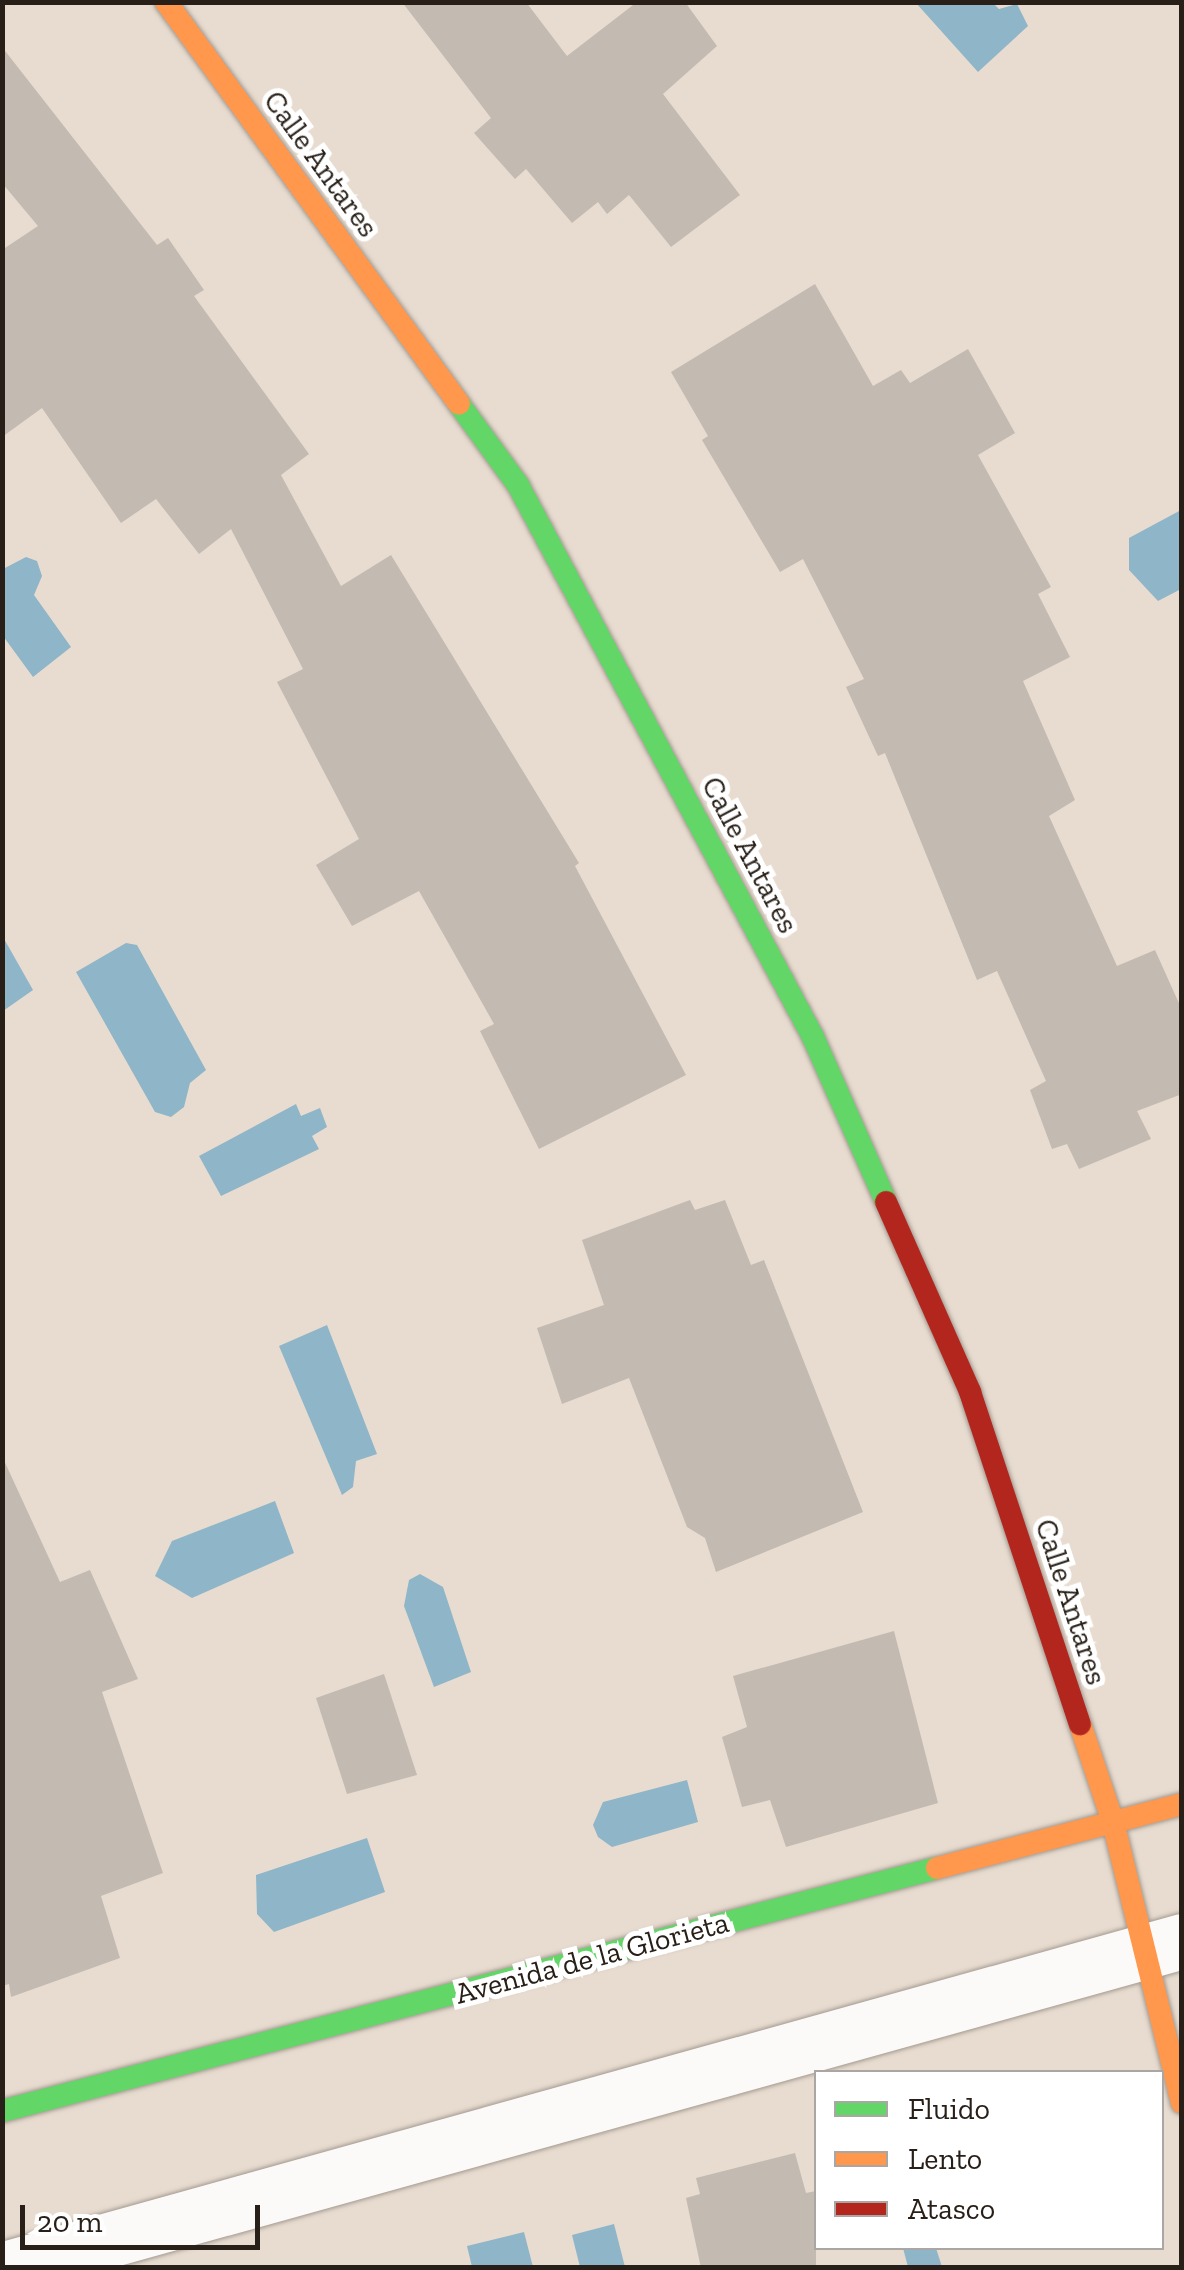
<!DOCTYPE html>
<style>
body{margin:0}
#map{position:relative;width:1184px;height:2270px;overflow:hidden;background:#e8dcd0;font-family:"Zilla Slab",serif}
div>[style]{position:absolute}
.water>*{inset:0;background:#8eb5c8}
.building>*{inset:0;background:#c3bab1}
.roads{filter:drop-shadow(0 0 2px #a39a91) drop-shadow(0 0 2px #a39a91)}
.street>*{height:55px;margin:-27.5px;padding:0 27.5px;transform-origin:27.5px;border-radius:27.5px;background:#fcfaf8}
.fast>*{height:22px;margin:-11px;padding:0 11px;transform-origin:11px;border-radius:11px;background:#63d668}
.slow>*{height:22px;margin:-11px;padding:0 11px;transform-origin:11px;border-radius:11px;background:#ff974d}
.jam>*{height:22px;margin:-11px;padding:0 11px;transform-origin:11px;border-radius:11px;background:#b3261e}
span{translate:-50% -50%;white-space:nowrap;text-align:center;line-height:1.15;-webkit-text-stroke:10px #fff;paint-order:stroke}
.street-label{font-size:30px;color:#282018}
.frame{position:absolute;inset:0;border:5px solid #282018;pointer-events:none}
.legend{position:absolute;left:814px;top:2070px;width:350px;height:180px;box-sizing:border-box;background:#fff;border:2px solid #a9a6a3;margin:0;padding:12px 18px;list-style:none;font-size:30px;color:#282018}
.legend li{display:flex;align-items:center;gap:20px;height:50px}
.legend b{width:50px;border:2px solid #a9a6a3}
.scale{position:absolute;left:20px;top:2205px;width:240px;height:45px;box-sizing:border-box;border:5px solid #282018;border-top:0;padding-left:12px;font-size:30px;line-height:35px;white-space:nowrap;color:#282018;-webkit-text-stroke:8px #fff;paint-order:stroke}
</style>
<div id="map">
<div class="water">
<i style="clip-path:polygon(916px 3px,993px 3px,999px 9px,1017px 4px,1028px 26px,978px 72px)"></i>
<i style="clip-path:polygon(1181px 510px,1181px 589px,1158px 601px,1129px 570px,1129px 538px)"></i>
<i style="clip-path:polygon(26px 557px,37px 561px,42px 576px,34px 595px,71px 647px,33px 677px,3px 636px,3px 569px)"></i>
<i style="clip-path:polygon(3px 937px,33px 990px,3px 1011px,2px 1011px)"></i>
<i style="clip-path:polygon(126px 943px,137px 945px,206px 1070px,190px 1083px,184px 1107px,171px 1117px,155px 1112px,76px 972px)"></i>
<i style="clip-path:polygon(296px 1104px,301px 1116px,320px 1108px,327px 1127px,312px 1136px,319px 1149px,221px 1196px,199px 1156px)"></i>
<i style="clip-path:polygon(327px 1325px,377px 1454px,356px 1461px,353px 1487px,342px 1495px,279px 1346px)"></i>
<i style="clip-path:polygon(275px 1501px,294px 1553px,192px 1598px,155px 1576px,172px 1541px)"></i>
<i style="clip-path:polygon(420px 1574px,443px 1587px,471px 1672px,434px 1687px,404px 1606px,409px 1580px)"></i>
<i style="clip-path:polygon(687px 1780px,698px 1822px,612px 1847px,598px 1837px,593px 1825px,603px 1802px)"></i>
<i style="clip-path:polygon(367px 1838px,385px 1892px,274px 1932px,257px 1914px,256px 1875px)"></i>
<i style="clip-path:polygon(614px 2224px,625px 2267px,580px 2267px,572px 2235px)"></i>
<i style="clip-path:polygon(524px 2232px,533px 2267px,472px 2267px,467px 2246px)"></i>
<i style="clip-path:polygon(903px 2248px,936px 2248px,942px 2267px,908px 2267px)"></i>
</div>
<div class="building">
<i style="clip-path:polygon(402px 2px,526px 2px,567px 56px,637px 2px,685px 2px,717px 46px,663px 94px,740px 195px,671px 247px,629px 195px,607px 214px,598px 202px,572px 223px,526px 169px,515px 179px,474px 133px,491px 118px)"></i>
<i style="clip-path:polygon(2px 47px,157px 245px,168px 238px,204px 290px,194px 296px,309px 454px,281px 475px,341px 586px,391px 555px,579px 863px,575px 866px,686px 1075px,539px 1149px,480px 1031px,494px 1024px,419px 891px,352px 926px,316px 865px,359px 839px,277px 682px,303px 669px,231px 529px,199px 554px,156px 499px,121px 523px,42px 408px,2px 437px,2px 250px,38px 226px,2px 183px)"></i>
<i style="clip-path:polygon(815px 284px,873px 386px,901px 370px,910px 383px,968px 349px,1015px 433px,978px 455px,1051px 587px,1038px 594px,1070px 657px,1023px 681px,1075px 800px,1049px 816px,1117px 966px,1155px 950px,1182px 1010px,1182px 1094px,1137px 1111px,1151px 1139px,1079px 1169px,1067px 1144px,1052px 1149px,1030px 1090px,1046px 1081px,997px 971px,977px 980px,885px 753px,878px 756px,846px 687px,864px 679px,803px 559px,780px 572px,702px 440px,708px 436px,671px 372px)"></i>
<i style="clip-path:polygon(690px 1200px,695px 1210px,725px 1200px,751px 1265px,764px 1260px,863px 1512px,716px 1572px,705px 1538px,687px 1527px,629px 1378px,562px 1404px,537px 1328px,604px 1305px,582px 1240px)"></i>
<i style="clip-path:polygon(2px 1456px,60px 1582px,90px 1570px,138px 1679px,102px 1692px,163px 1873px,101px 1896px,120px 1958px,11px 1997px,9px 1984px,2px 1986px)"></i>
<i style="clip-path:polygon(894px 1631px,938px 1803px,786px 1847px,770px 1800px,742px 1807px,722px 1737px,747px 1727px,733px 1676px)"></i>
<i style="clip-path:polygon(384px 1674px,417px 1775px,347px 1794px,316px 1698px)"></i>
<i style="clip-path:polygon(795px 2153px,806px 2193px,816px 2191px,816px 2268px,701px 2268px,686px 2198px,700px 2194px,696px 2178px)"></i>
</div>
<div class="roads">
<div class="street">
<i style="left:8px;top:2268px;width:1219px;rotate:-15.56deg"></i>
</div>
<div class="fast">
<i style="left:459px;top:404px;width:100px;rotate:53.9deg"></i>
<i style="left:518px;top:485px;width:626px;rotate:61.88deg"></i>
<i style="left:813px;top:1037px;width:180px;rotate:66.1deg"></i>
<i style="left:2px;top:2111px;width:966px;rotate:-14.57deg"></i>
</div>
<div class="slow">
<i style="left:166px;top:2px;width:497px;rotate:53.9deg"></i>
<i style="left:1080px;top:1724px;width:103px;rotate:71.4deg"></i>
<i style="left:1113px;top:1822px;width:289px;rotate:76.2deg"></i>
<i style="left:937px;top:1868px;width:253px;rotate:-14.6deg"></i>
</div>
<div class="jam">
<i style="left:886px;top:1202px;width:208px;rotate:66.1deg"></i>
<i style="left:970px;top:1392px;width:350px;rotate:71.7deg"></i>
</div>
</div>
<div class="street-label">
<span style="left:321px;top:164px;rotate:54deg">Calle Antares</span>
<span style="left:750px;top:855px;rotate:62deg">Calle Antares</span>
<span style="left:1071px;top:1602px;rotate:72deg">Calle Antares</span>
<span style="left:592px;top:1958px;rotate:-15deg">Avenida de la Glorieta</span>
</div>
<div class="frame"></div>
<ul class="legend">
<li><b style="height:12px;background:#63d668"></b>Fluido</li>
<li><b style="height:12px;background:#ff974d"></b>Lento</li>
<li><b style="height:12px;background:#b3261e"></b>Atasco</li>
</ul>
<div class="scale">20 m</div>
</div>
